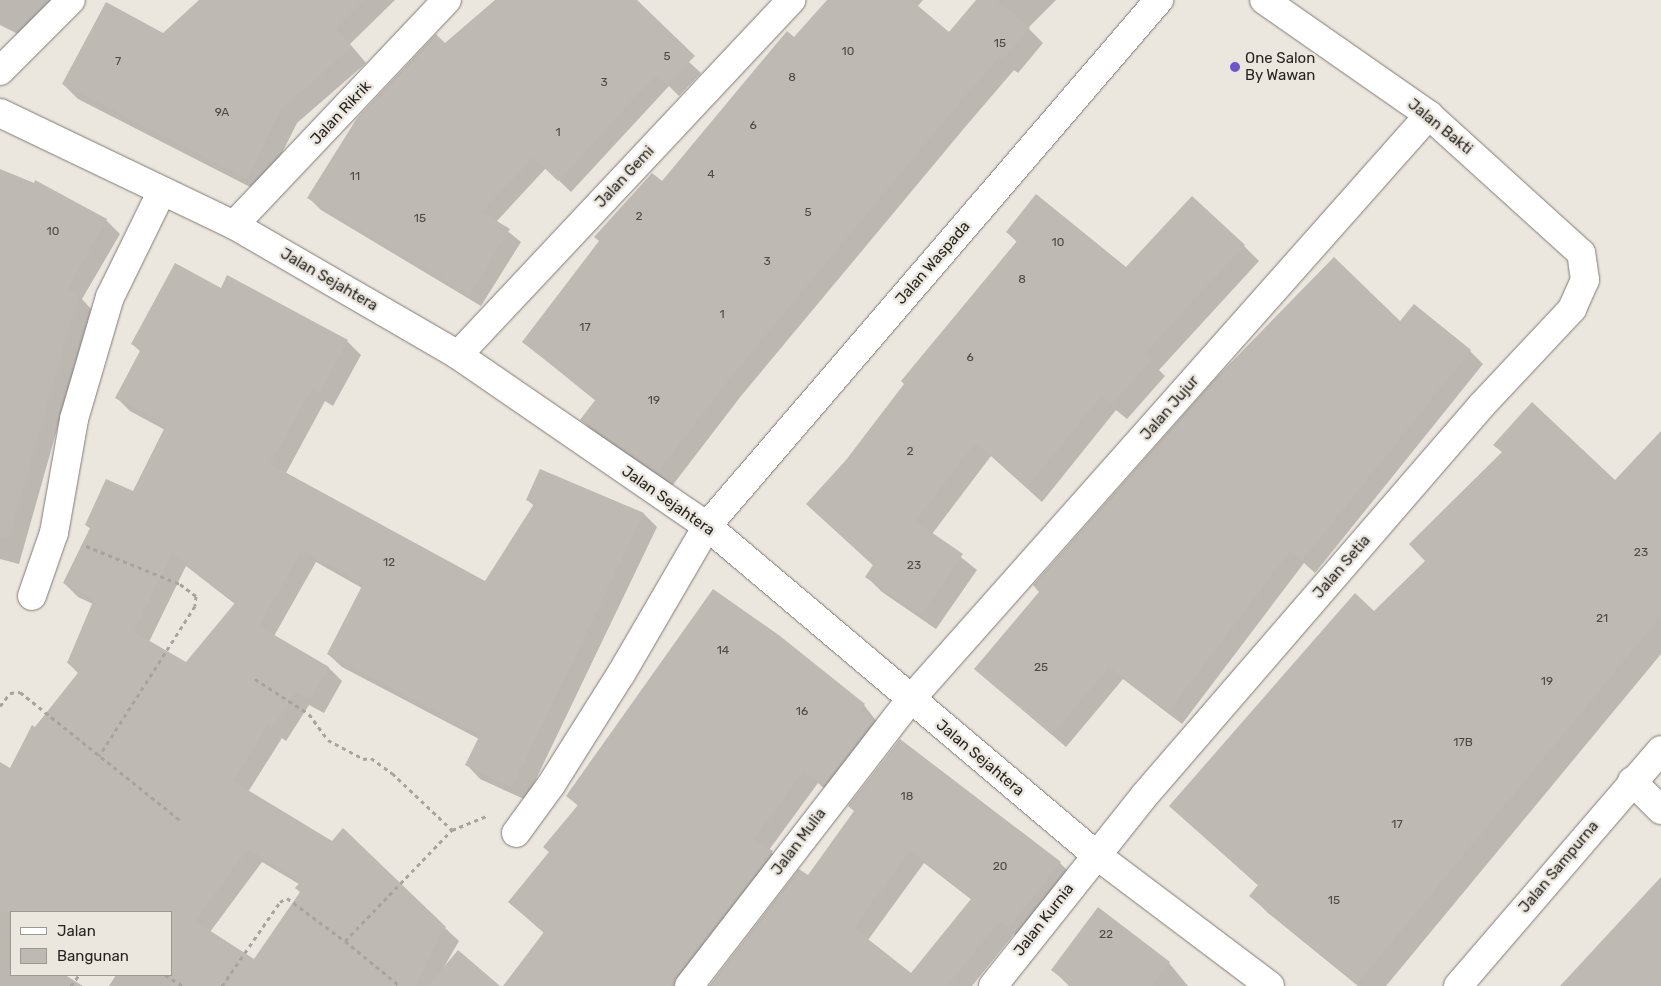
<!DOCTYPE html>
<style>
body{margin:0}
#map{position:relative;width:1661px;height:986px;overflow:hidden;background:#ebe6de;font-family:Rubik,sans-serif}
div>[style]{position:absolute}
.shadow>*{inset:0;background:#0003}
.building>*{inset:0;background:#beb9b2}
.path>*{height:3px;margin-top:-1.5px;transform-origin:0;background:repeating-linear-gradient(90deg,#a8a49d 0 4px,transparent 0 8px)}
.roads{filter:drop-shadow(0 0 1px #807b75) drop-shadow(0 0 1px #807b75)}
.street>*{height:28px;margin:-14px;padding:0 14px;transform-origin:14px;border-radius:14px;background:#fff}
.secondary>*{height:28px;margin:-14px;padding:0 14px;transform-origin:14px;border-radius:14px;background:#fff}
.dots>*{width:14px;height:14px;translate:-50% -50%;box-sizing:border-box;border:2px solid #ebe6de;border-radius:50%}
span{translate:-50% -50%;white-space:nowrap;text-align:center;line-height:1.15;-webkit-text-stroke:5px #ebe6de;paint-order:stroke}
.number-label{font-size:12px;color:#4c4945}
.number-label span{-webkit-text-stroke-width:0}
.poi-label{font-size:15px;color:#262421}
.left{translate:0 -50%;text-align:left}
.street-label{font-size:15px;color:#262421}
.legend{position:absolute;left:10px;top:911px;width:162px;height:65px;box-sizing:border-box;background:#ebe6de;border:1px solid #9c9892;margin:0;padding:6px 9px;list-style:none;font-size:15px;color:#262421}
.legend li{display:flex;align-items:center;gap:10px;height:25px}
.legend b{width:25px;border:1px solid #9c9892}
</style>
<div id="map">
<div class="shadow">
<i style="clip-path:polygon(0 0,53px 0,32px 41px,0 25px)"></i>
<i style="clip-path:polygon(201px 0,395px 0,350px 44px,366px 63px,297px 123px,262px 193px,78px 99px,63px 84px,163px 35px)"></i>
<i style="clip-path:polygon(497px 0,622px 0,701px 73px,679px 96px,669px 86px,571px 192px,546px 168px,496px 222px,521px 242px,481px 306px,321px 210px,309px 198px,445px 44px)"></i>
<i style="clip-path:polygon(829px 0,923px 0,917px 7px,949px 34px,978px 0,1056px 0,1028px 28px,1043px 43px,1018px 73px,1014px 70px,966px 126px,741px 396px,672px 486px,595px 434px,581px 419px,596px 401px,523px 342px)"></i>
<i style="clip-path:polygon(0 170px,34px 184px,36px 182px,106px 220px,120px 234px,82px 299px,91px 309px,19px 564px,0 559px)"></i>
<i style="clip-path:polygon(1007px 232px,1126px 269px,1244px 246px,1259px 261px,1159px 370px,1165px 376px,1127px 419px,1116px 410px,1042px 502px,991px 456px,932px 534px,977px 570px,936px 629px,882px 592px,867px 577px,874px 566px,823px 519px,847px 461px,1017px 242px)"></i>
<i style="clip-path:polygon(evenodd,221px 289px,347px 341px,361px 355px,333px 406px,325px 401px,286px 473px,485px 583px,534px 506px,528px 500px,540px 470px,644px 514px,657px 527px,526px 800px,480px 779px,467px 765px,479px 739px,342px 667px,328px 654px,362px 588px,316px 562px,274px 636px,329px 668px,342px 681px,324px 713px,309px 705px,286px 741px,282px 738px,248px 792px,445px 928px,459px 941px,444px 967px,498px 986px,109px 986px,116px 975px,171px 975px,171px 912px,11px 912px,11px 975px,65px 975px,83px 986px,0 986px,0 763px,11px 770px,35px 728px,79px 674px,68px 663px,93px 604px,78px 597px,64px 583px,91px 529px,86px 525px,134px 493px,165px 430px,130px 411px,117px 398px,141px 352px,132px 344px,221px 289px,186px 566px,235px 604px,186px 664px,149px 642px,186px 566px,221px 289px,262px 862px,299px 884px,302px 893px,254px 960px,210px 932px,262px 862px)"></i>
<i style="clip-path:polygon(1470px 351px,1483px 364px,1315px 573px,1304px 563px,1182px 724px,1123px 679px,1066px 747px,976px 669px)"></i>
<i style="clip-path:polygon(1661px 455px,1661px 654px,1386px 986px,1358px 986px,1268px 913px,1251px 896px,1259px 886px,1170px 806px,1374px 613px)"></i>
<i style="clip-path:polygon(779px 637px,864px 705px,887px 735px,837px 799px,818px 783px,769px 850px,786px 866px,677px 986px,504px 986px,545px 934px,509px 902px,550px 852px,578px 806px,568px 796px)"></i>
<i style="clip-path:polygon(evenodd,855px 812px,1055px 858px,1069px 872px,1018px 937px,1014px 934px,972px 986px,710px 986px,808px 876px,855px 812px,924px 863px,972px 900px,911px 974px,868px 940px,924px 863px)"></i>
<i style="clip-path:polygon(1169px 963px,1188px 986px,1069px 986px,1053px 970px)"></i>
</div>
<div class="building">
<i style="clip-path:polygon(199px 0,365px 0,336px 29px,352px 47px,282px 108px,247px 179px,62px 84px,106px 2px,163px 33px)"></i>
<i style="clip-path:polygon(495px 0,637px 0,695px 56px,666px 85px,656px 75px,558px 181px,533px 157px,482px 212px,510px 229px,469px 295px,307px 198px,357px 118px,436px 34px,445px 43px)"></i>
<i style="clip-path:polygon(827px 0,911px 0,949px 32px,976px 0,997px 0,1030px 28px,1003px 60px,999px 57px,952px 112px,727px 382px,657px 473px,580px 420px,596px 399px,522px 342px,599px 241px,594px 237px,652px 173px,662px 181px,787px 31px,794px 37px)"></i>
<i style="clip-path:polygon(0 169px,34px 183px,35px 180px,107px 219px,67px 290px,79px 294px,9px 539px,0 537px)"></i>
<i style="clip-path:polygon(1036px 194px,1126px 267px,1192px 196px,1245px 245px,1144px 354px,1151px 360px,1111px 405px,1101px 396px,1027px 488px,976px 442px,915px 521px,963px 554px,921px 615px,865px 577px,873px 565px,806px 504px,846px 460px,904px 384px,901px 381px,1017px 241px,1006px 232px)"></i>
<i style="clip-path:polygon(1334px 257px,1400px 321px,1414px 304px,1471px 350px,1302px 561px,1290px 551px,1168px 712px,1109px 667px,1052px 735px,974px 669px,1039px 592px,1033px 585px,1214px 380px)"></i>
<i style="clip-path:polygon(evenodd,175px 263px,221px 288px,227px 275px,348px 340px,320px 393px,312px 389px,270px 464px,485px 581px,534px 504px,526px 500px,540px 469px,644px 513px,512px 788px,465px 765px,480px 735px,327px 654px,363px 584px,302px 550px,259px 626px,329px 667px,310px 700px,296px 692px,272px 728px,268px 725px,233px 781px,332px 841px,343px 828px,446px 927px,440px 934px,416px 986px,171px 986px,171px 912px,0 912px,0 762px,10px 768px,32px 725px,35px 727px,81px 669px,67px 663px,94px 599px,63px 583px,90px 528px,85px 525px,106px 479px,133px 491px,166px 425px,115px 398px,141px 349px,131px 344px,175px 263px,172px 553px,235px 603px,186px 662px,134px 632px,172px 553px,175px 263px,248px 849px,301px 881px,295px 888px,300px 892px,254px 959px,195px 921px,248px 849px)"></i>
<i style="clip-path:polygon(1532px 402px,1615px 480px,1661px 431px,1661px 616px,1357px 984px,1249px 896px,1258px 885px,1169px 806px,1355px 593px,1374px 611px,1425px 561px,1409px 544px,1502px 452px,1493px 445px)"></i>
<i style="clip-path:polygon(713px 589px,780px 636px,865px 704px,860px 710px,874px 721px,823px 787px,803px 771px,754px 839px,773px 851px,677px 976px,674px 986px,503px 986px,544px 932px,508px 902px,549px 852px,543px 847px,578px 805px,566px 796px)"></i>
<i style="clip-path:polygon(evenodd,900px 739px,1061px 862px,1009px 928px,1000px 921px,947px 986px,709px 986px,799px 869px,808px 875px,854px 811px,848px 806px,900px 739px,910px 850px,971px 899px,911px 973px,854px 928px,910px 850px)"></i>
<i style="clip-path:polygon(1661px 877px,1661px 986px,1560px 986px,1622px 919px)"></i>
<i style="clip-path:polygon(1098px 907px,1170px 962px,1152px 986px,1072px 986px,1051px 970px)"></i>
<i style="clip-path:polygon(458px 950px,500px 986px,428px 986px)"></i>
</div>
<div class="path">
<i style="left:86px;top:546px;width:101px;rotate:22deg"></i>
<i style="left:180px;top:584px;width:20px;rotate:37deg"></i>
<i style="left:196px;top:596px;width:10px;rotate:96deg"></i>
<i style="left:195px;top:606px;width:178px;rotate:122.6deg"></i>
<i style="left:255px;top:679px;width:64px;rotate:32.9deg"></i>
<i style="left:309px;top:714px;width:32px;rotate:54deg"></i>
<i style="left:328px;top:740px;width:40px;rotate:28deg"></i>
<i style="left:363px;top:759px;width:8px;rotate:-7deg"></i>
<i style="left:371px;top:758px;width:26px;rotate:36deg"></i>
<i style="left:392px;top:773px;width:83px;rotate:43.5deg"></i>
<i style="left:0;top:706px;width:16px;rotate:-52deg"></i>
<i style="left:10px;top:693px;width:10px;rotate:-6deg"></i>
<i style="left:20px;top:692px;width:205px;rotate:38.7deg"></i>
<i style="left:345px;top:941px;width:71px;rotate:39.3deg"></i>
<i style="left:165px;top:975px;width:21px;rotate:31deg"></i>
<i style="left:71px;top:986px;width:14px;rotate:-54deg"></i>
<i style="left:222px;top:986px;width:102px;rotate:-55.4deg"></i>
<i style="left:280px;top:902px;width:8px;rotate:-30deg"></i>
<i style="left:287px;top:898px;width:72px;rotate:36.6deg"></i>
<i style="left:345px;top:941px;width:154px;rotate:-46.1deg"></i>
<i style="left:452px;top:830px;width:37px;rotate:-22deg"></i>
</div>
<div class="roads">
<div class="street">
<i style="left:0;top:71px;width:100px;rotate:-45deg"></i>
<i style="left:0;top:113px;width:259px;rotate:25.6deg"></i>
<i style="left:234px;top:225px;width:259px;rotate:30.1deg"></i>
<i style="left:458px;top:355px;width:302px;rotate:34.5deg"></i>
<i style="left:707px;top:526px;width:508px;rotate:40.21deg"></i>
<i style="left:1095px;top:854px;width:219px;rotate:37deg"></i>
<i style="left:234px;top:225px;width:310px;rotate:-46.6deg"></i>
<i style="left:458px;top:355px;width:487px;rotate:-46.8deg"></i>
<i style="left:32px;top:596px;width:67px;rotate:-70.8deg"></i>
<i style="left:54px;top:533px;width:116px;rotate:-80deg"></i>
<i style="left:74px;top:419px;width:127px;rotate:-73.6deg"></i>
<i style="left:110px;top:297px;width:118px;rotate:-63.9deg"></i>
<i style="left:1632px;top:781px;width:41px;rotate:45deg"></i>
<i style="left:516px;top:833px;width:59px;rotate:-53.9deg"></i>
<i style="left:551px;top:785px;width:131px;rotate:-57.8deg"></i>
<i style="left:621px;top:674px;width:171px;rotate:-59.8deg"></i>
<i style="left:707px;top:526px;width:694px;rotate:-49.33deg"></i>
<i style="left:689px;top:986px;width:361px;rotate:-52.3deg"></i>
<i style="left:910px;top:700px;width:782px;rotate:-48.42deg"></i>
<i style="left:993px;top:986px;width:243px;rotate:-51.5deg"></i>
<i style="left:1144px;top:796px;width:517px;rotate:-49.16deg"></i>
<i style="left:1482px;top:405px;width:132px;rotate:-46.8deg"></i>
<i style="left:1572px;top:309px;width:32px;rotate:-66deg"></i>
<i style="left:1585px;top:280px;width:27px;rotate:-98deg"></i>
<i style="left:1581px;top:253px;width:205px;rotate:-137.8deg"></i>
<i style="left:1429px;top:115px;width:201px;rotate:-145.1deg"></i>
</div>
<div class="secondary">
<i style="left:1458px;top:986px;width:311px;rotate:-49.3deg"></i>
</div>
</div>
<div class="dots">
<i style="left:1235px;top:67px;background:#6e55ce"></i>
</div>
<div class="number-label">
<span style="left:1000px;top:44px">15</span>
<span style="left:848px;top:52px">10</span>
<span style="left:667px;top:57px">5</span>
<span style="left:118px;top:62px">7</span>
<span style="left:792px;top:78px">8</span>
<span style="left:604px;top:83px">3</span>
<span style="left:222px;top:113px">9A</span>
<span style="left:753px;top:126px">6</span>
<span style="left:558px;top:133px">1</span>
<span style="left:711px;top:175px">4</span>
<span style="left:355px;top:177px">11</span>
<span style="left:808px;top:213px">5</span>
<span style="left:639px;top:217px">2</span>
<span style="left:420px;top:219px">15</span>
<span style="left:53px;top:232px">10</span>
<span style="left:1058px;top:243px">10</span>
<span style="left:767px;top:262px">3</span>
<span style="left:1022px;top:280px">8</span>
<span style="left:722px;top:315px">1</span>
<span style="left:585px;top:328px">17</span>
<span style="left:970px;top:358px">6</span>
<span style="left:654px;top:401px">19</span>
<span style="left:910px;top:452px">2</span>
<span style="left:1641px;top:553px">23</span>
<span style="left:389px;top:563px">12</span>
<span style="left:914px;top:566px">23</span>
<span style="left:1602px;top:619px">21</span>
<span style="left:723px;top:651px">14</span>
<span style="left:1041px;top:668px">25</span>
<span style="left:1547px;top:682px">19</span>
<span style="left:802px;top:712px">16</span>
<span style="left:1463px;top:743px">17B</span>
<span style="left:907px;top:797px">18</span>
<span style="left:1397px;top:825px">17</span>
<span style="left:1000px;top:867px">20</span>
<span style="left:1334px;top:901px">15</span>
<span style="left:1106px;top:935px">22</span>
</div>
<div class="poi-label">
<span class="left" style="left:1245px;top:67px">One Salon<br>By Wawan</span>
</div>
<div class="street-label">
<span style="left:341px;top:113px;rotate:-47deg">Jalan Rikrik</span>
<span style="left:1440px;top:127px;rotate:39deg">Jalan Bakti</span>
<span style="left:625px;top:177px;rotate:-47deg">Jalan Gemi</span>
<span style="left:933px;top:263px;rotate:-49deg">Jalan Waspada</span>
<span style="left:329px;top:280px;rotate:30deg">Jalan Sejahtera</span>
<span style="left:1170px;top:408px;rotate:-49deg">Jalan Jujur</span>
<span style="left:668px;top:501px;rotate:35deg">Jalan Sejahtera</span>
<span style="left:1342px;top:567px;rotate:-49deg">Jalan Setia</span>
<span style="left:980px;top:758px;rotate:40deg">Jalan Sejahtera</span>
<span style="left:799px;top:842px;rotate:-53deg">Jalan Mulia</span>
<span style="left:1559px;top:867px;rotate:-50deg">Jalan Sampurna</span>
<span style="left:1044px;top:920px;rotate:-52deg">Jalan Kurnia</span>
</div>
<ul class="legend">
<li><b style="height:6px;background:#fff"></b>Jalan</li>
<li><b style="height:14px;background:#beb9b2"></b>Bangunan</li>
</ul>
</div>
